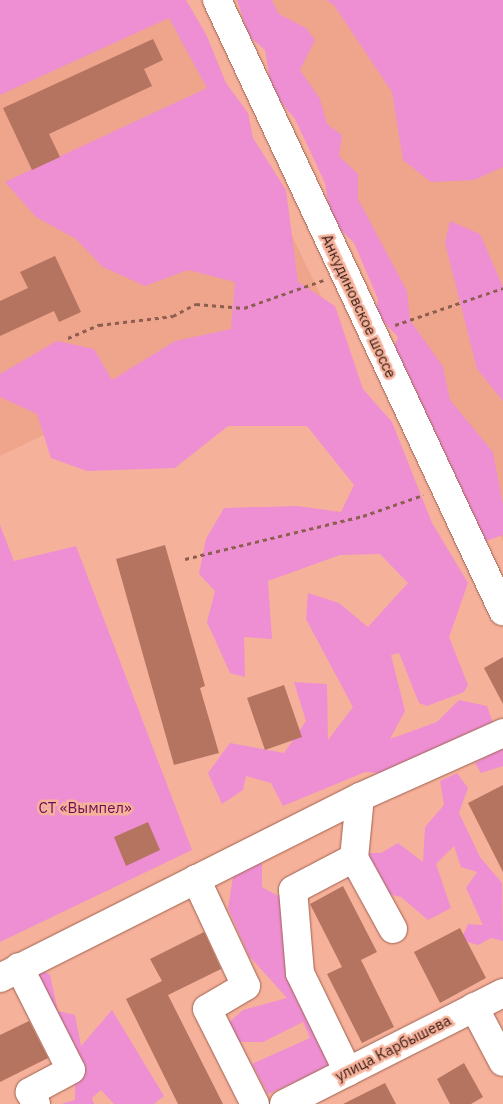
<!DOCTYPE html>
<meta charset="utf-8">
<style>
body{margin:0}
#map{position:relative;width:503px;height:1104px;overflow:hidden;background:#f6b19b;font-family:"IBM Plex Sans",sans-serif}
div>[style]{position:absolute}
.built>*{inset:0;background:#efa48c}
.green>*{inset:0;background:#ed8fd2}
.building>*{inset:0;background:#b47460}
.path>*{height:3px;margin-top:-1.5px;transform-origin:0;background:repeating-linear-gradient(90deg,#8d5f51 0 4px,transparent 0 8px)}
.roads{filter:drop-shadow(0 0 1px #a0624e) drop-shadow(0 0 1px #a0624e)}
.minor>*{height:28px;margin:-14px;padding:0 14px;transform-origin:14px;border-radius:14px;background:#fff}
span{translate:-50% -50%;white-space:nowrap;text-align:center;line-height:1.15;-webkit-text-stroke:5px #f6b19b;paint-order:stroke}
.street-label{font-size:15px;color:#331a12}
.park-label{font-size:15px;color:#690e56}
</style>
<div id="map">
<div class="built">
<i style="clip-path:polygon(249px 0,503px 0,503px 541px,296px 101px)"></i>
<i style="clip-path:polygon(183px 11px,323px 300px,0 456px,0 94px)"></i>
</div>
<div class="green">
<i style="clip-path:polygon(0 0,186px 0,206px 34px,226px 83px,248px 113px,253px 138px,286px 190px,298px 282px,335px 306px,363px 389px,392px 422px,432px 523px,468px 583px,449px 637px,468px 685px,464px 692px,427px 706px,419px 703px,399px 653px,391px 655px,405px 711px,390px 739px,437px 722px,459px 700px,487px 706px,495px 729px,407px 775px,365px 772px,283px 806px,271px 783px,246px 776px,243px 790px,222px 804px,208px 773px,230px 743px,284px 753px,306px 721px,294px 682px,327px 684px,328px 740px,353px 707px,306px 619px,308px 593px,339px 603px,368px 627px,408px 583px,380px 554px,340px 555px,268px 581px,272px 639px,244px 637px,245px 677px,230px 673px,207px 622px,215px 591px,199px 574px,206px 539px,224px 508px,297px 506px,341px 512px,354px 485px,307px 426px,228px 426px,175px 468px,87px 471px,51px 458px,37px 414px,0 397px,0 374px,57px 341px,94px 349px,112px 380px,175px 341px,231px 329px,235px 282px,188px 270px,145px 286px,103px 267px,76px 239px,36px 217px,5px 182px,207px 88px,169px 18px,0 95px)"></i>
<i style="clip-path:polygon(237px 0,272px 0,279px 14px,306px 28px,315px 40px,300px 70px,320px 99px,327px 124px,342px 135px,339px 156px,358px 174px,358px 199px,407px 291px,410px 320px,443px 367px,450px 400px,493px 452px,503px 505px,503px 535px,486px 541px,469px 514px,392px 353px,398px 337px,376px 314px,378px 299px,354px 243px,331px 220px,325px 183px,295px 119px,272px 91px,265px 50px,249px 36px)"></i>
<i style="clip-path:polygon(326px 0,503px 0,503px 167px,474px 180px,431px 182px,403px 160px,392px 92px,334px 5px)"></i>
<i style="clip-path:polygon(450px 221px,480px 234px,503px 287px,503px 401px,477px 369px,445px 243px)"></i>
<i style="clip-path:polygon(0 525px,14px 561px,76px 546px,192px 850px,0 942px)"></i>
<i style="clip-path:polygon(503px 746px,503px 766px,481px 773px,475px 763px)"></i>
<i style="clip-path:polygon(457px 773px,468px 788px,459px 813px,480px 857px,502px 883px,503px 941px,491px 938px,478px 945px,461px 940px,468px 924px,483px 925px,466px 888px,477px 872px,461px 867px,454px 846px,436px 864px,451px 908px,428px 920px,401px 897px,355px 886px,342px 873px,344px 853px,381px 853px,398px 843px,423px 862px,425px 827px,444px 805px,440px 781px)"></i>
<i style="clip-path:polygon(248px 858px,262px 864px,262px 887px,289px 902px,290px 973px,343px 1040px,329px 1067px,268px 1094px,252px 1064px,310px 1038px,303px 1022px,263px 1042px,236px 1042px,227px 1024px,243px 1010px,287px 998px,249px 956px,228px 908px,233px 877px)"></i>
<i style="clip-path:polygon(31px 962px,50px 975px,58px 1011px,75px 1015px,81px 1046px,112px 1010px,164px 1096px,154px 1104px,114px 1104px,101px 1090px,92px 1098px,94px 1104px,61px 1104px,75px 1100px,75px 1064px)"></i>
</div>
<div class="building">
<i style="clip-path:polygon(153px 39px,163px 60px,144px 69px,152px 86px,49px 134px,60px 157px,32px 170px,3px 108px)"></i>
<i style="clip-path:polygon(55px 256px,81px 312px,59px 322px,54px 311px,0 336px,0 301px,28px 288px,20px 272px)"></i>
<i style="clip-path:polygon(165px 545px,205px 686px,200px 688px,219px 753px,174px 765px,116px 559px)"></i>
<i style="clip-path:polygon(503px 657px,503px 704px,484px 668px)"></i>
<i style="clip-path:polygon(284px 685px,302px 737px,265px 750px,247px 698px)"></i>
<i style="clip-path:polygon(503px 785px,503px 872px,468px 803px)"></i>
<i style="clip-path:polygon(148px 822px,160px 850px,126px 866px,114px 837px)"></i>
<i style="clip-path:polygon(343px 886px,377px 952px,361px 960px,394px 1027px,362px 1043px,327px 974px,342px 967px,310px 904px)"></i>
<i style="clip-path:polygon(460px 928px,486px 978px,440px 1003px,414px 952px)"></i>
<i style="clip-path:polygon(204px 932px,221px 969px,168px 995px,223px 1104px,178px 1104px,126px 999px,162px 981px,150px 959px)"></i>
<i style="clip-path:polygon(29px 1021px,48px 1058px,0 1082px,0 1035px)"></i>
<i style="clip-path:polygon(464px 1063px,483px 1097px,471px 1104px,450px 1104px,437px 1079px)"></i>
<i style="clip-path:polygon(385px 1083px,396px 1104px,343px 1104px)"></i>
</div>
<div class="path">
<i style="left:395px;top:325px;width:114px;rotate:-18.9deg"></i>
<i style="left:68px;top:338px;width:34px;rotate:-23deg"></i>
<i style="left:99px;top:325px;width:75px;rotate:-6.9deg"></i>
<i style="left:173px;top:316px;width:26px;rotate:-28deg"></i>
<i style="left:196px;top:304px;width:48px;rotate:4.8deg"></i>
<i style="left:244px;top:308px;width:85px;rotate:-19.3deg"></i>
<i style="left:185px;top:559px;width:183px;rotate:-13.6deg"></i>
<i style="left:363px;top:516px;width:64px;rotate:-19.3deg"></i>
</div>
<div class="roads">
<div class="minor">
<i style="left:217px;top:0;width:675px;rotate:64.92deg"></i>
<i style="left:360px;top:797px;width:61px;rotate:95.6deg"></i>
<i style="left:354px;top:858px;width:81px;rotate:61.2deg"></i>
<i style="left:196px;top:879px;width:118px;rotate:65deg"></i>
<i style="left:246px;top:986px;width:45px;rotate:149.5deg"></i>
<i style="left:207px;top:1009px;width:106px;rotate:63.2deg"></i>
<i style="left:19px;top:967px;width:115px;rotate:63.2deg"></i>
<i style="left:71px;top:1070px;width:47px;rotate:151.8deg"></i>
<i style="left:30px;top:1092px;width:13px;rotate:63deg"></i>
<i style="left:0;top:978px;width:403px;rotate:-26.7deg"></i>
<i style="left:360px;top:797px;width:157px;rotate:-24.1deg"></i>
<i style="left:474px;top:1007px;width:62px;rotate:62.2deg"></i>
<i style="left:348px;top:1072px;width:110px;rotate:-115.9deg"></i>
<i style="left:300px;top:973px;width:83px;rotate:-94.8deg"></i>
<i style="left:293px;top:890px;width:69px;rotate:-27.7deg"></i>
<i style="left:284px;top:1104px;width:246px;rotate:-26.9deg"></i>
</div>
</div>
<div class="street-label">
<span style="left:359px;top:306px;rotate:65deg">Анкудиновское шоссе</span>
<span style="left:393px;top:1048px;rotate:-27deg">улица Карбышева</span>
</div>
<div class="park-label">
<span style="left:85px;top:808px">СТ «Вымпел»</span>
</div>
</div>
